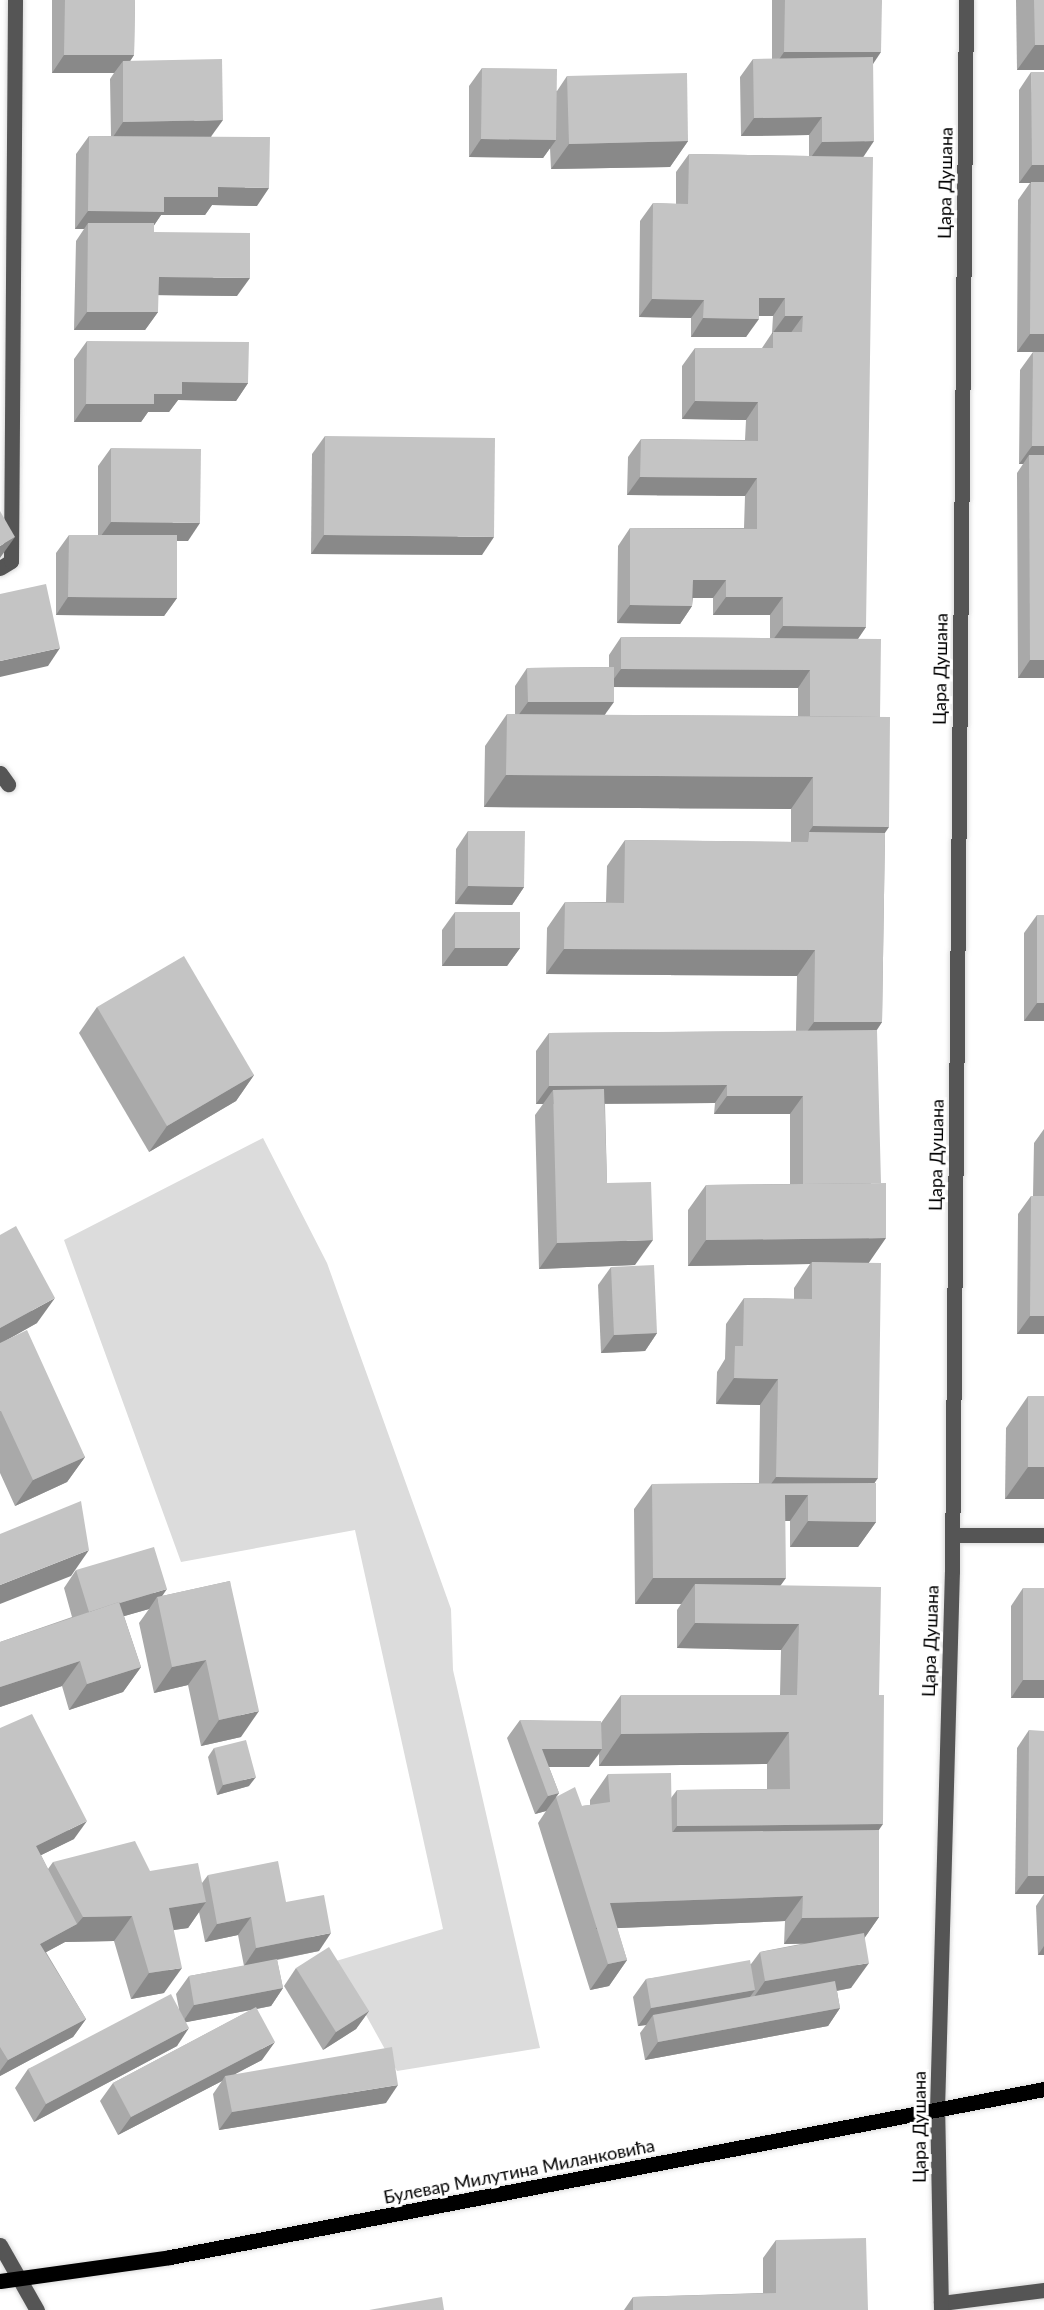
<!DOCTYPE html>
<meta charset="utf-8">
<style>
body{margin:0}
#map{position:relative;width:1044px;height:2310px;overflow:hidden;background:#fff;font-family:Lato,sans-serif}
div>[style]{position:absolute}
.green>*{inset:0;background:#dcdcdc}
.roads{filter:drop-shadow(0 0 2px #dbdbdb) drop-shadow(0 0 2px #dbdbdb)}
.minor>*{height:15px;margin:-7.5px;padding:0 7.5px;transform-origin:7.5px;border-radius:7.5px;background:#555}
.major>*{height:15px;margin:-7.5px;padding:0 7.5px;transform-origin:7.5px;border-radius:7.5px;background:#000}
.wall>*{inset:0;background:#a9a9a9}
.shaded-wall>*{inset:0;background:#898989}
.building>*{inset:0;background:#c4c4c4}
span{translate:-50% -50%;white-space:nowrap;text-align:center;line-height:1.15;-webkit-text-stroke:6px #fff;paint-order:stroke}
.street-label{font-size:18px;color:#000}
</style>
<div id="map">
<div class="green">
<i style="clip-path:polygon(263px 1138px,327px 1263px,451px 1609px,453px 1670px,540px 2048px,397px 2071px,336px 1961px,443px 1929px,355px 1530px,181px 1562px,64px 1240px)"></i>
</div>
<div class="roads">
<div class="minor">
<i style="left:0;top:568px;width:13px;rotate:-32deg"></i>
<i style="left:11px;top:561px;width:561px;rotate:-89.59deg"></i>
<i style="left:0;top:773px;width:14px;rotate:54deg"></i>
<i style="left:952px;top:1535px;width:92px"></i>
<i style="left:0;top:2245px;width:75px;rotate:60.4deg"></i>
<i style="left:941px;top:2303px;width:104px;rotate:-7.2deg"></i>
<i style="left:941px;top:2310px;width:200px;rotate:-91.1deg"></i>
<i style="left:937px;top:2110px;width:539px;rotate:-88.41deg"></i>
<i style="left:952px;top:1571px;width:1571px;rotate:-89.49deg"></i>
</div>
<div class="major">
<i style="left:0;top:2281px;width:172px;rotate:-8deg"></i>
<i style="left:170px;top:2257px;width:890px;rotate:-10.88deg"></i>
</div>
</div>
<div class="wall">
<i style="clip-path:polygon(52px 0,135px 0,134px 55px,130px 61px,211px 136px,257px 206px,212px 205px,205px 215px,161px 215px,154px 225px,154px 232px,237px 296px,158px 295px,158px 312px,145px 330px,74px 330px,76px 241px,84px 229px,75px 229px,76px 154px,89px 136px,111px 136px,110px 79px,114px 73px,52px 73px)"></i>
<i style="clip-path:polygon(evenodd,772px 0,882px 0,873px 64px,863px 156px,866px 627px,857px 639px,880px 717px,885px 833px,882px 1022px,877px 1030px,868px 1263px,874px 1483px,876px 1522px,858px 1547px,790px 1547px,790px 1521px,785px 1521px,780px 1586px,879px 1695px,879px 1917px,865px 1937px,851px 1988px,837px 1991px,840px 2008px,828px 2026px,645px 2060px,640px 2033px,646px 2025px,638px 2026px,633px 1997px,646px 1979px,751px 1964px,760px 1952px,806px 1943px,784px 1944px,785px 1921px,617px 1928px,627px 1960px,609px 1986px,590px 1990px,538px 1823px,546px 1811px,535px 1814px,507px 1738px,520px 1720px,601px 1723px,621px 1695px,780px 1695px,781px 1650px,677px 1648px,677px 1610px,681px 1604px,635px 1604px,634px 1509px,652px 1484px,759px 1483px,760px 1405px,716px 1404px,717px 1372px,725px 1359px,726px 1324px,744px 1298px,794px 1299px,794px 1288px,810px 1264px,688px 1266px,688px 1210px,706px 1185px,790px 1184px,790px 1114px,714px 1114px,715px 1103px,605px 1104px,607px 1183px,635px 1265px,539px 1269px,535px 1115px,543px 1104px,536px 1104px,536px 1051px,549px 1033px,796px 1031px,797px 976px,546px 974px,547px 928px,565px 902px,606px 902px,607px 866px,625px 840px,791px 842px,791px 809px,484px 807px,485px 746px,507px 714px,515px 714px,515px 686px,527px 668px,609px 667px,609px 655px,621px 637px,770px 638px,770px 615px,713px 615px,713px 598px,693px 598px,692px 606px,680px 624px,617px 623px,618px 546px,630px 528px,744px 528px,745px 496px,627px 495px,628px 457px,641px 439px,745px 440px,746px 420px,682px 419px,682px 366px,695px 348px,762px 348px,772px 333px,773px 316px,759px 316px,746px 337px,691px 337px,691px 318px,639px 317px,640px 221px,653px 203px,676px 204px,676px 172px,689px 154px,809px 156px,809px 135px,741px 136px,740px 77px,753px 59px,772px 59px,772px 0,614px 687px,798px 688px,798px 716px,605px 715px,614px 687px,772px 0,599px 1754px,599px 1766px,767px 1764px,767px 1789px,677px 1790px,671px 1798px,608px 1774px,590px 1800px,590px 1805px,582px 1806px,556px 1797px,559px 1793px,549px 1767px,589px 1767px,599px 1754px)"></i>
<i style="clip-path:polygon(1016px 0,1044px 0,1044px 70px,1017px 70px)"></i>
<i style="clip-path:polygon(482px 68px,557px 91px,567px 76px,688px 141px,670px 167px,551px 169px,550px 148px,543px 158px,469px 157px,469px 86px)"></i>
<i style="clip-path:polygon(1031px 72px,1044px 352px,1044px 678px,1018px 678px,1017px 473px,1023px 464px,1019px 464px,1020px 370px,1033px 352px,1017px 352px,1018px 200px,1030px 183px,1019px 183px,1019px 90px)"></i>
<i style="clip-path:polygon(87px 341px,248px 383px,236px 401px,178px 400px,169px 412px,148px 412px,141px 422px,74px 422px,74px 359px)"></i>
<i style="clip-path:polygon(325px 436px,482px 555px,311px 554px,312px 454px)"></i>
<i style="clip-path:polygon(111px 448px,188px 541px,177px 541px,177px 598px,164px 616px,56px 615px,56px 553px,69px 535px,98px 535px,98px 466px)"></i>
<i style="clip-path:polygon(468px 831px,524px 887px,512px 905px,455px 904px,456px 849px)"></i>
<i style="clip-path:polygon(455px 912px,520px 948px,507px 966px,442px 966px,442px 930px)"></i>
<i style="clip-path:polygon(1037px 915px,1044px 915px,1044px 1021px,1024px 1021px,1024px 933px)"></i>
<i style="clip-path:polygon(97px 1007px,254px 1075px,236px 1101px,149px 1152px,79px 1033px)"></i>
<i style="clip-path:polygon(1044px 1129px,1044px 1334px,1017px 1334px,1018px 1214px,1031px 1196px,1033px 1196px,1034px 1143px)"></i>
<i style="clip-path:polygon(0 1235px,37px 1323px,6px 1340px,85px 1457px,67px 1482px,15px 1506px,0 1473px)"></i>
<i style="clip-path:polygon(611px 1267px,657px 1333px,645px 1351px,601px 1353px,598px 1285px)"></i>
<i style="clip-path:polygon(1028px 1396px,1044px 1499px,1005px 1499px,1006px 1428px)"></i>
<i style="clip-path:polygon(76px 1570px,162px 1596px,230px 1581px,241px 1737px,201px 1746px,188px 1685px,154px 1693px,139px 1623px,149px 1609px,124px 1616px,141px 1667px,123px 1692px,69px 1710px,62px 1686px,0 1707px,0 1642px,72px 1617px,64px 1588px)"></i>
<i style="clip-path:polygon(1023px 1588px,1044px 1588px,1044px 1698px,1011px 1698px,1011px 1606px)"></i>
<i style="clip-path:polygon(0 1728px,74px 1839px,41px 1855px,48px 1869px,53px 1862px,150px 1871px,202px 1883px,208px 1875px,286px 1902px,319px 1951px,277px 1960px,283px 1988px,271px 2006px,257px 2009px,262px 2060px,234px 2074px,386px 2103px,219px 2130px,213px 2094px,222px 2081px,118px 2135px,100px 2101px,113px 2083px,251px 2010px,186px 2022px,177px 2046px,34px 2122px,15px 2088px,28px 2069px,179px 2009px,176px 1994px,189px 1976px,244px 1966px,238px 1935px,205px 1942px,199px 1912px,188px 1928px,174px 1930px,164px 1993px,131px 1999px,114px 1941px,65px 1942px,46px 1952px,86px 2019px,73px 2037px,0 2076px)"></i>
<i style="clip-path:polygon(1029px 1730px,1044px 1894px,1015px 1894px,1017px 1748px)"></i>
<i style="clip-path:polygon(214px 1748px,249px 1786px,217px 1795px,208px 1757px)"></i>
<i style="clip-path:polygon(1044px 1894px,1044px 1955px,1038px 1955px,1036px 1906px)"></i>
<i style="clip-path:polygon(296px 1968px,369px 2011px,356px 2029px,323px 2050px,284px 1986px)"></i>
<i style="clip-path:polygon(776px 2240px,868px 2310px,624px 2310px,633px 2297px,763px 2293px,763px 2258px)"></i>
</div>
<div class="shaded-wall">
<i style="clip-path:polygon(1035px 45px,1044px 45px,1044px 70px,1017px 70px)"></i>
<i style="clip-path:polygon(784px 52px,881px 52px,869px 70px,772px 70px)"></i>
<i style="clip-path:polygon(64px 55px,134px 55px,123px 72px,123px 61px,114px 73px,52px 73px)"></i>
<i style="clip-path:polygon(822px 117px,809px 135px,741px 136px,754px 118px)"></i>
<i style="clip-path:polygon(223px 120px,210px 138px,111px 140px,123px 122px)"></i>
<i style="clip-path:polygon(481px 139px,556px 140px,543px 158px,469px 157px)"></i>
<i style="clip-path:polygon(688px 141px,670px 167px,551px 169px,569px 144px)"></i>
<i style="clip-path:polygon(874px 141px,862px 159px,809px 160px,822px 142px)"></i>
<i style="clip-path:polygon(1032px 165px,1044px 165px,1044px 183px,1019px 183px)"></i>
<i style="clip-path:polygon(218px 187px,269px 188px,257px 206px,212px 205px,205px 215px,161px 215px,151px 230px,88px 223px,84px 229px,75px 229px,88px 211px)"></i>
<i style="clip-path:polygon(159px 277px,250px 278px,237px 296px,146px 295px)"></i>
<i style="clip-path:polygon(759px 298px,785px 298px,773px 316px,747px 316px)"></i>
<i style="clip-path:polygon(652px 299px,704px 300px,691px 318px,639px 317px)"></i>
<i style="clip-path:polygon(87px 312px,158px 312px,145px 330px,74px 330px)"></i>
<i style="clip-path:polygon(785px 316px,803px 316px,790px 334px,772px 334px)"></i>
<i style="clip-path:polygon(703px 318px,759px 319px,746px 337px,691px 337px)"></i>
<i style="clip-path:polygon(1030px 334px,1044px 334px,1044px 352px,1017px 352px)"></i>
<i style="clip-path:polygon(182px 382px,248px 383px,236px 401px,178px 400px,169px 412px,148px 412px,141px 422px,74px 422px,86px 404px,154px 394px)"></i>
<i style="clip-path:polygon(695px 401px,758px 402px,746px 420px,682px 419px)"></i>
<i style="clip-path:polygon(1032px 446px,1044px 446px,1044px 464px,1029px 455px,1023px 464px,1019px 464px)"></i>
<i style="clip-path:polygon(640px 477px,757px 478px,745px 496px,627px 495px)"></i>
<i style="clip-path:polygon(111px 522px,200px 523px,188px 541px,98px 540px)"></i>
<i style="clip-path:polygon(324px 535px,494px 537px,482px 555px,311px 554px)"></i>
<i style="clip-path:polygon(15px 537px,0 558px,0 546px)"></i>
<i style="clip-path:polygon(693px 580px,726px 580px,713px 598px,680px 598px)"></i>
<i style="clip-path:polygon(68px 597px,177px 598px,164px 616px,56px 615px)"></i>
<i style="clip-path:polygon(726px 597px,783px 597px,770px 615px,713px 615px)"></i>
<i style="clip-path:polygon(630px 605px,692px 606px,680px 624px,617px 623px)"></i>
<i style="clip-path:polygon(783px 626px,866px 627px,854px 645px,770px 644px)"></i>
<i style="clip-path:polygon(60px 648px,48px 666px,0 677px,0 661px)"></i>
<i style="clip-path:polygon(1030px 660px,1044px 660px,1044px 678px,1018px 678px)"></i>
<i style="clip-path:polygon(621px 669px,810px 670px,798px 688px,608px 687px)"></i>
<i style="clip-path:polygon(528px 702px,614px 702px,601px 720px,515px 720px)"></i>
<i style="clip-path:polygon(506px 775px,813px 777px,791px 809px,484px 807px)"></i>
<i style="clip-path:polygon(813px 826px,889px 827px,867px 859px,808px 842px,809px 832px)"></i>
<i style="clip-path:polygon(468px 886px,524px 887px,512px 905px,455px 904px)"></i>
<i style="clip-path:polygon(455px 948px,520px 948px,507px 966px,442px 966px)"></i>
<i style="clip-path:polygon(564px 949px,815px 950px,797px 976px,546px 974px)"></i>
<i style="clip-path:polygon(1037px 1003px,1044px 1003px,1044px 1021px,1024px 1021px)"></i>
<i style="clip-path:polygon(814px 1022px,882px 1022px,864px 1048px,796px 1047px)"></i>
<i style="clip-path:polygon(254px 1075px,236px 1101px,149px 1152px,167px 1126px)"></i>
<i style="clip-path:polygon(727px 1085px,715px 1103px,553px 1104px,553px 1090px,543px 1104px,536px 1104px,549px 1086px)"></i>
<i style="clip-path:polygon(727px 1096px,803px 1096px,790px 1114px,714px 1114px)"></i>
<i style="clip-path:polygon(886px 1238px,868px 1264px,812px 1262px,810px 1264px,688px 1266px,706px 1240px)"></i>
<i style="clip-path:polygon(653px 1240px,635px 1265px,539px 1269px,557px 1243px)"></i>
<i style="clip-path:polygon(55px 1298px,37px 1323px,0 1344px,0 1328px)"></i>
<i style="clip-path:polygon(1030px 1316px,1044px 1316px,1044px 1334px,1017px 1334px)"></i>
<i style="clip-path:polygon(657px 1333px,645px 1351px,601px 1353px,614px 1335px)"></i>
<i style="clip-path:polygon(734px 1378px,778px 1379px,760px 1405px,716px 1404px)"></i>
<i style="clip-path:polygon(85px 1457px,67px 1482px,15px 1506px,33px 1480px)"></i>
<i style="clip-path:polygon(1028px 1467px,1044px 1467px,1044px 1499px,1005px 1499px)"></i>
<i style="clip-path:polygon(776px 1477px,878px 1478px,860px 1504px,808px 1495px,790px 1521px,767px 1521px,758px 1502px)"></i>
<i style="clip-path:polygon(808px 1521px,876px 1522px,858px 1547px,790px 1547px)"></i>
<i style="clip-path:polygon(89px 1550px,71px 1576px,0 1604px,0 1585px)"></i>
<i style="clip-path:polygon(653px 1578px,786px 1578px,768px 1603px,695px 1584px,681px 1604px,635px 1604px)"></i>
<i style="clip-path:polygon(167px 1589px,158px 1602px,157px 1597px,149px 1609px,76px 1630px,89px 1612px)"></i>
<i style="clip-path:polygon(695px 1623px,799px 1624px,781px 1650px,677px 1648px)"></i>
<i style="clip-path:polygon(206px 1660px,188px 1685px,154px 1693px,172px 1667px)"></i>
<i style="clip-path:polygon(80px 1661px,62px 1686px,0 1707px,0 1687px)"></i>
<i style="clip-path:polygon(141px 1667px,123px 1692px,69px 1710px,87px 1684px)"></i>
<i style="clip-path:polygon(1023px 1680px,1044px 1680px,1044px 1698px,1011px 1698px)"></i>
<i style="clip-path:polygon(259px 1711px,241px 1737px,201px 1746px,219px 1720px)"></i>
<i style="clip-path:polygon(789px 1732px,767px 1764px,599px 1766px,621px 1734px)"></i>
<i style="clip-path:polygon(542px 1749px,602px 1749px,589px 1767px,537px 1767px)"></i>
<i style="clip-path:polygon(256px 1777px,249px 1786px,217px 1795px,223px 1785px)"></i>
<i style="clip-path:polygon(559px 1793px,546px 1811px,535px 1814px,548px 1796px)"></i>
<i style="clip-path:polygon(87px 1821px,74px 1839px,23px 1864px,36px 1846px)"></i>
<i style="clip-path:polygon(883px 1824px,861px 1856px,654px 1858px,677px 1826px)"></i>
<i style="clip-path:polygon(1028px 1876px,1044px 1876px,1044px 1894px,1015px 1894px)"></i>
<i style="clip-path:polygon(803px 1896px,785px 1921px,596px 1929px,610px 1903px)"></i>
<i style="clip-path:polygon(206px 1902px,188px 1928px,151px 1933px,169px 1908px)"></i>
<i style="clip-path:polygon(132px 1916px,114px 1941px,65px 1942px,28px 1962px,40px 1944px,77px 1924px,83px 1917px)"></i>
<i style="clip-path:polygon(251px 1917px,238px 1935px,205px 1942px,217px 1924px)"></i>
<i style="clip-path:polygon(879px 1917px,861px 1943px,784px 1944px,802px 1918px)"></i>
<i style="clip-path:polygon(331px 1933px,319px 1951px,244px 1966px,256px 1948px)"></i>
<i style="clip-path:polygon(1044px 1946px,1044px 1955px,1038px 1955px)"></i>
<i style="clip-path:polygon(627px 1960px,609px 1986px,590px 1990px,608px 1964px)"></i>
<i style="clip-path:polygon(869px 1963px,851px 1988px,747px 2007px,765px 1981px)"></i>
<i style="clip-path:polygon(182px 1968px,164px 1993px,131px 1999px,149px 1973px)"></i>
<i style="clip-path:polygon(283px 1988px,271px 2006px,182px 2023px,194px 2005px)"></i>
<i style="clip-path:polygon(755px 1990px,742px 2008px,653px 2015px,646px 2025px,638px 2026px,651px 2008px)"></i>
<i style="clip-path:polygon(840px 2008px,828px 2026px,645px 2060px,658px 2042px)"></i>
<i style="clip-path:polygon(369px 2011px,356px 2029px,323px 2050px,336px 2032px)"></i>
<i style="clip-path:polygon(86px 2019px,73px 2037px,0 2076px,0 2071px,8px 2060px)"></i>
<i style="clip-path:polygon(189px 2028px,177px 2046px,34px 2122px,46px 2104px)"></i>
<i style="clip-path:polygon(275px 2042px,262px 2060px,226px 2079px,225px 2076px,222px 2081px,118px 2135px,131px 2117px)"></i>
<i style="clip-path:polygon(398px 2085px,386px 2103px,219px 2130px,232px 2112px)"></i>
</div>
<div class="building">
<i style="clip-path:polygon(65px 0,135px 0,134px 55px,64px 55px)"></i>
<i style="clip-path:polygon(785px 0,882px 0,881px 52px,784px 52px)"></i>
<i style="clip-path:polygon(1034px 0,1044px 0,1044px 45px,1035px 45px)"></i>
<i style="clip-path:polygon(873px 57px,874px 141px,822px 142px,822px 117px,754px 118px,753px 59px)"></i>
<i style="clip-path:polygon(222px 59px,223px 120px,123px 122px,123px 61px)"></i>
<i style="clip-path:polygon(482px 68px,557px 69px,556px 140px,481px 139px)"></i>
<i style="clip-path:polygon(1031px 72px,1044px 72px,1044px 165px,1032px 165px)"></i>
<i style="clip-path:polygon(687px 73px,688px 141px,569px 144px,567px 76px)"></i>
<i style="clip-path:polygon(89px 136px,270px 137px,269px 188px,218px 187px,218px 197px,164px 197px,164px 212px,88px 211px)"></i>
<i style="clip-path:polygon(689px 154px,873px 157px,866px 627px,783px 626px,783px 597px,726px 597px,726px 580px,693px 580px,692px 606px,630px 605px,630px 528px,757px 529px,757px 478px,640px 477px,641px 439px,758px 441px,758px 402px,695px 401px,695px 348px,773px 348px,773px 332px,802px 332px,803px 316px,785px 316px,785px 298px,759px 298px,759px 319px,703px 318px,704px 300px,652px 299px,653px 203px,688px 204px)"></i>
<i style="clip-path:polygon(1031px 182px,1044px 182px,1044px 334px,1030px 334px)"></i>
<i style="clip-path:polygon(88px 223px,154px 223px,154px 232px,250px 233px,250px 278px,159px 277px,158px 312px,87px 312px)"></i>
<i style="clip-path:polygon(87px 341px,249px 342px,248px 383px,182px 382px,182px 394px,154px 394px,154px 404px,86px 404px)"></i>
<i style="clip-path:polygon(1033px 352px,1044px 352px,1044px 446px,1032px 446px)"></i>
<i style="clip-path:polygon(325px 436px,495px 438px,494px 537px,324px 535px)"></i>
<i style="clip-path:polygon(111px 448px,201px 449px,200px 523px,111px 522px)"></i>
<i style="clip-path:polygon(1029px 455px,1044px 455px,1044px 660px,1030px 660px)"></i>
<i style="clip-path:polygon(0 511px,15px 537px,0 546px)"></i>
<i style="clip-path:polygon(69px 535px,177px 535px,177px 598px,68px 597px)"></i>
<i style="clip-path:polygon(46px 584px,60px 648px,0 661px,0 594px)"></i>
<i style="clip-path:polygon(621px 637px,881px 639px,880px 717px,810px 716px,810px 670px,621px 669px)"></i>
<i style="clip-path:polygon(614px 667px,614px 702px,528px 702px,527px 668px)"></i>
<i style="clip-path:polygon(507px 714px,890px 717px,889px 827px,813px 826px,813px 777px,506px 775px)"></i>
<i style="clip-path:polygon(468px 831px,525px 831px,524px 887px,468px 886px)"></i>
<i style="clip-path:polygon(809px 832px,885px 833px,882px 1022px,814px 1022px,815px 950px,564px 949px,565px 902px,624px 903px,625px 840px,808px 842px)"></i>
<i style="clip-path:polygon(455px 912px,520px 912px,520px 948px,455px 948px)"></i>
<i style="clip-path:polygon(1037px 915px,1044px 915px,1044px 1003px,1037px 1003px)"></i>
<i style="clip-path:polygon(184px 956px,254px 1075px,167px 1126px,97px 1007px)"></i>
<i style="clip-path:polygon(877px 1030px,881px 1183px,803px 1184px,803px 1096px,727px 1096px,727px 1085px,549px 1086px,549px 1033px)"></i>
<i style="clip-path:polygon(604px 1089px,607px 1183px,651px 1182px,653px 1240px,557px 1243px,553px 1090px)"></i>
<i style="clip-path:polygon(886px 1183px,886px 1238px,706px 1240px,706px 1185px)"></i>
<i style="clip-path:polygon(1031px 1196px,1044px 1196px,1044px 1316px,1030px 1316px)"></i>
<i style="clip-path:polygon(16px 1226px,55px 1298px,0 1328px,0 1235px)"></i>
<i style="clip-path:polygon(812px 1262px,881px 1263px,878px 1478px,776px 1477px,778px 1379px,734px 1378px,735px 1346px,743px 1346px,744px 1298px,812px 1299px)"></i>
<i style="clip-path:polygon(654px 1265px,657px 1333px,614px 1335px,611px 1267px)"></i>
<i style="clip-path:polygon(27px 1330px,85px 1457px,33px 1480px,1px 1411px,0 1411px,0 1343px)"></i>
<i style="clip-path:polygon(1028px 1396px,1044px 1396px,1044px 1467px,1028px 1467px)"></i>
<i style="clip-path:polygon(876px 1483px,876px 1522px,808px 1521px,808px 1495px,785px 1495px,786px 1578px,653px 1578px,652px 1484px)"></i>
<i style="clip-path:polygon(81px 1501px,89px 1550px,0 1585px,0 1534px)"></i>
<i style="clip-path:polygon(154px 1547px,167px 1589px,120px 1603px,119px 1602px,89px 1612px,76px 1570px)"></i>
<i style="clip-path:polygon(230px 1581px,259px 1711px,219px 1720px,206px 1660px,172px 1667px,157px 1597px)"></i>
<i style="clip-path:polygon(695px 1584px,881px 1587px,879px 1695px,797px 1695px,799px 1624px,695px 1623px)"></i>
<i style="clip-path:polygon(1023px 1588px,1044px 1588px,1044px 1680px,1023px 1680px)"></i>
<i style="clip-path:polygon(119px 1602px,141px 1667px,87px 1684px,80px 1661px,0 1687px,0 1642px)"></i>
<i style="clip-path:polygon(621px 1695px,884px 1695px,883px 1824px,677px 1826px,677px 1790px,790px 1789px,789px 1732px,621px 1734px)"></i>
<i style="clip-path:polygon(32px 1714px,87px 1821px,36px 1846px,77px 1924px,40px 1944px,86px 2019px,8px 2060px,0 2047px,0 1728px)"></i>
<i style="clip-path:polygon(520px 1720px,601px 1721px,602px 1749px,542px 1749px,559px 1793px,548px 1796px)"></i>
<i style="clip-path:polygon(1029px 1730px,1044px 1731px,1044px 1876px,1028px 1876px)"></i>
<i style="clip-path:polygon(246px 1740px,256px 1777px,223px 1785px,214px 1748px)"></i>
<i style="clip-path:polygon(671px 1773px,672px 1832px,879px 1830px,879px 1917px,802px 1918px,803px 1896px,610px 1903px,627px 1960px,608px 1964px,556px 1797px,575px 1787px,582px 1806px,610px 1802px,608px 1774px)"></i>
<i style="clip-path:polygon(135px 1841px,150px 1871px,198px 1863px,206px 1902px,169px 1908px,182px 1968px,149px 1973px,132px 1916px,83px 1917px,53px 1862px)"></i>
<i style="clip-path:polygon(278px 1861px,286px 1902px,324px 1895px,331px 1933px,256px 1948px,251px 1917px,217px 1924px,208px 1875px)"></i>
<i style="clip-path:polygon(864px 1933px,869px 1963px,765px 1981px,760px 1952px)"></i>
<i style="clip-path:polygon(329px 1947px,369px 2011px,336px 2032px,296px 1968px)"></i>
<i style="clip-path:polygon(277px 1959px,283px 1988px,194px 2005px,189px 1976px)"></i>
<i style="clip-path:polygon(750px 1960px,755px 1990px,651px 2008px,646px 1979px)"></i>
<i style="clip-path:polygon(835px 1981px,840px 2008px,658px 2042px,653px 2015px)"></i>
<i style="clip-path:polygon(171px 1994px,189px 2028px,46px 2104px,28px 2069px)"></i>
<i style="clip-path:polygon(256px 2007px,275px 2042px,131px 2117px,113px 2083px)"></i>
<i style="clip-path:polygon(392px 2047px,398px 2085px,232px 2112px,225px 2076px)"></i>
<i style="clip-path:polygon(866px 2238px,868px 2310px,633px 2310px,633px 2297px,776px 2293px,776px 2240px)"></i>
<i style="clip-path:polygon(442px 2297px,444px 2310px,369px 2310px)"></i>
</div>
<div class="street-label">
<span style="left:945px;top:183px;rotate:-89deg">Цара Душана</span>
<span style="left:940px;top:669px;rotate:-89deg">Цара Душана</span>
<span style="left:936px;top:1155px;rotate:-89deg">Цара Душана</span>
<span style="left:930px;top:1641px;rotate:-88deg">Цара Душана</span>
<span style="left:919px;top:2127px;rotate:-90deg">Цара Душана</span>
<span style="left:519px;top:2171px;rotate:-11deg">Булевар Милутина Миланковића</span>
</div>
</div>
